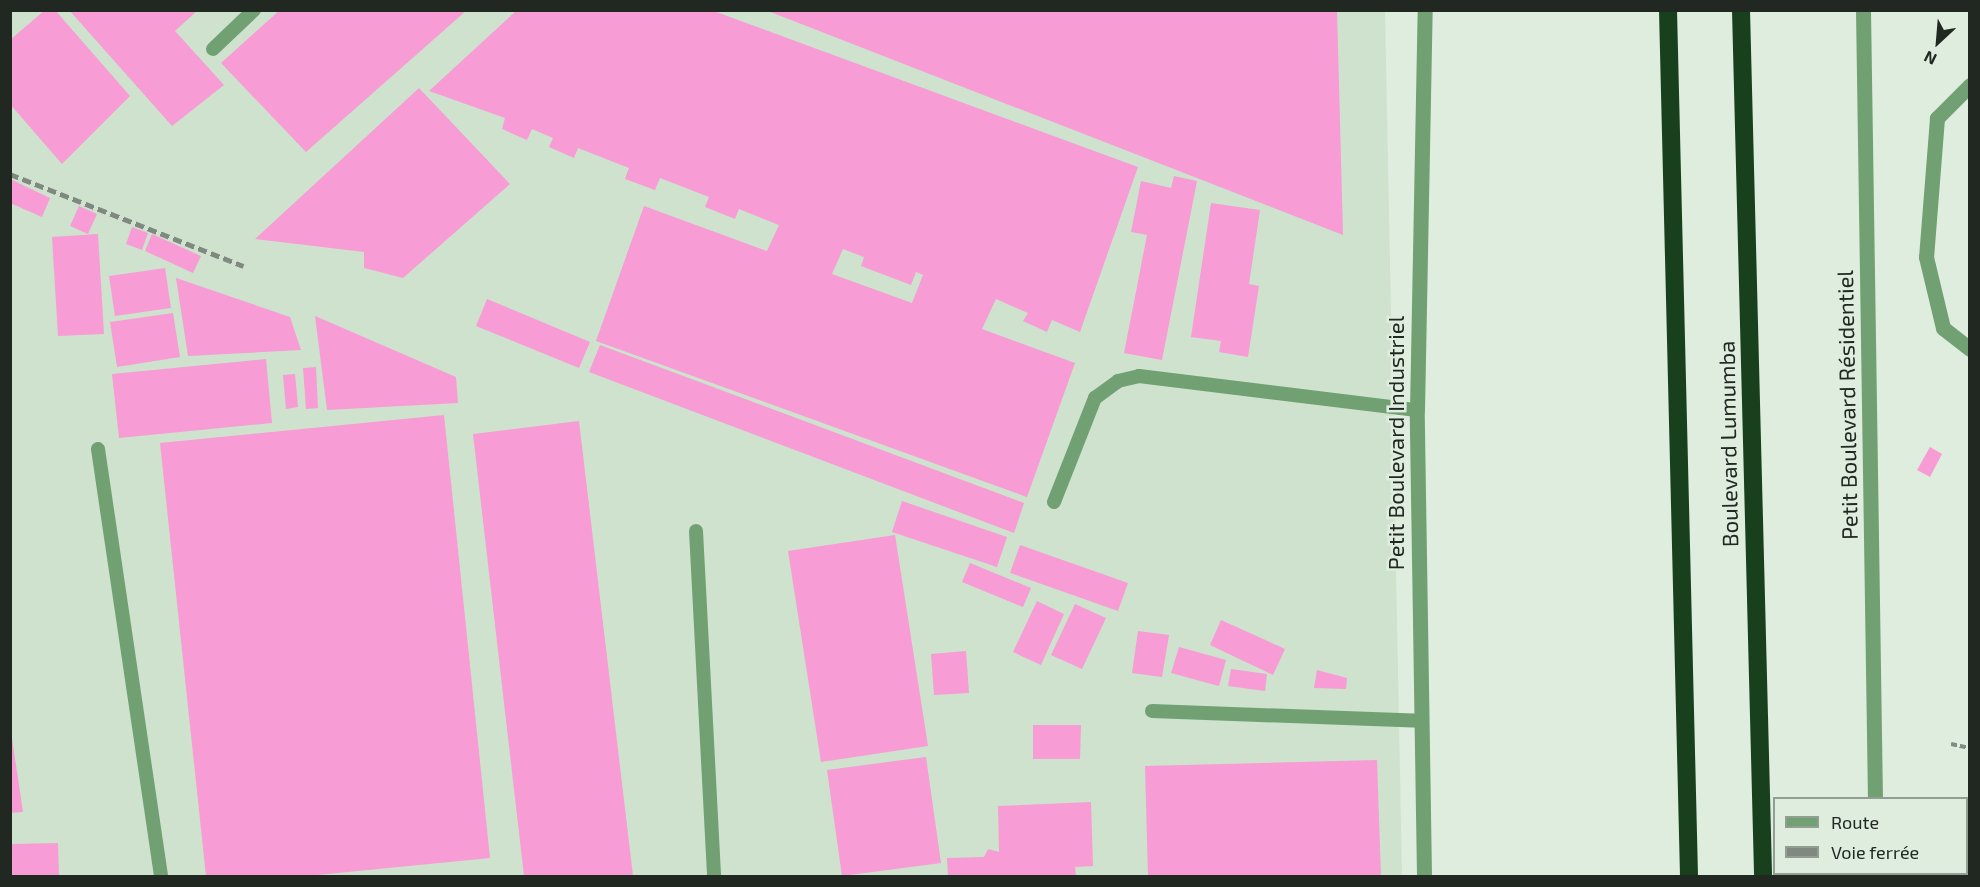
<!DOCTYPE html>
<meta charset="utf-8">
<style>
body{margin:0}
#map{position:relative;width:1980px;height:887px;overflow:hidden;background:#deedde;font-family:"Exo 2",sans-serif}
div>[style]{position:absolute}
.built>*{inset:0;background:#cee2ce}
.building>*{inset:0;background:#f79cd5}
.path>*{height:4px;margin-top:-2px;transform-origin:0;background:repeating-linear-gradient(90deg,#818b81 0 6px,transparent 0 9px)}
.lane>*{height:14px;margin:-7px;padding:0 7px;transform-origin:7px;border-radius:7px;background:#71a072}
.street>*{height:15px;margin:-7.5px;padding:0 7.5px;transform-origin:7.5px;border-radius:7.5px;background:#71a072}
.highway>*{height:18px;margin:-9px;padding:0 9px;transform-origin:9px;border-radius:9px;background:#18401c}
.rail>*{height:4.5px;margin-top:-2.25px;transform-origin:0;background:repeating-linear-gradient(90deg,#7f897f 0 9px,transparent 0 13.5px)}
span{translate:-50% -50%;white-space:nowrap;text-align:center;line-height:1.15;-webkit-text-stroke:5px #deedde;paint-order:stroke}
.street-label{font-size:22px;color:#212721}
.frame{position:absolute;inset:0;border:12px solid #212721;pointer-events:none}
.legend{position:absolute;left:1773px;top:797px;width:195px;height:78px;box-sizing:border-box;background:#deedde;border:2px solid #929e92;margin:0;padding:8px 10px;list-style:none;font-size:18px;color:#212721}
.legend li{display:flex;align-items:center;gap:12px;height:30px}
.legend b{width:30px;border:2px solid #929e92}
.north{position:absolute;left:1908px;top:12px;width:60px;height:60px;-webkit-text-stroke:4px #deedde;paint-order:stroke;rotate:206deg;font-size:16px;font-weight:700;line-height:24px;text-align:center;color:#212721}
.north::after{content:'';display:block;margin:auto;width:21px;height:27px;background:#212721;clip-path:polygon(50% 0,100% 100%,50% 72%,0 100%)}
</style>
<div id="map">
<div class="built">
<i style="clip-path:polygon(10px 11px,1385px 11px,1402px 876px,11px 876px)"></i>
</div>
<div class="building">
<i style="clip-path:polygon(45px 10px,55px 10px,130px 96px,62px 164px,10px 104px,10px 40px)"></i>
<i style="clip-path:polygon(69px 10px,198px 10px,175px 31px,224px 85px,172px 126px)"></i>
<i style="clip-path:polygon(280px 10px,467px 10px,306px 152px,221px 63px)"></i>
<i style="clip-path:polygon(evenodd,517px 10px,711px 10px,1138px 167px,1080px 332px,1052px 320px,1047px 332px,1023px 321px,1028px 313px,996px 299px,982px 329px,1075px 363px,1027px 497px,596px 341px,644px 206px,767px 251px,779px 225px,739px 209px,735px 219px,705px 207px,709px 197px,660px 178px,655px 190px,625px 179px,629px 168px,578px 148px,574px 158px,549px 147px,553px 138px,532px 129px,527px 140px,502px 129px,505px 118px,429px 91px,517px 10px,843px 249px,864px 257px,861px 266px,911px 285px,916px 272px,923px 275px,912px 303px,832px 274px,843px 249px)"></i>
<i style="clip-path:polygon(768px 10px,1337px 10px,1343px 235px,768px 11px)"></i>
<i style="clip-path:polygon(419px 88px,510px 184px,403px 278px,364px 268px,364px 252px,255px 239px)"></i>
<i style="clip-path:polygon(1174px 176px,1197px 181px,1162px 360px,1124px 353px,1147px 235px,1131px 232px,1141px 181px,1171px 188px)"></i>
<i style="clip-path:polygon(10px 179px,50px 198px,42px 217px,10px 203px)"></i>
<i style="clip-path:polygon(1211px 203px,1260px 210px,1249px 284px,1259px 286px,1248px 357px,1219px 352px,1221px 341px,1191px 337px)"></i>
<i style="clip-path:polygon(79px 206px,97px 214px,88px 234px,70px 226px)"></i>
<i style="clip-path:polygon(132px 227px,148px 233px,142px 250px,126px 244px)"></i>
<i style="clip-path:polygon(98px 234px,104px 334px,58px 336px,52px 237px)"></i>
<i style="clip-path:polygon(152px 234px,201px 256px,193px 273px,145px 251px)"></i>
<i style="clip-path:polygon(165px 268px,171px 308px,115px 316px,109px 276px)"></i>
<i style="clip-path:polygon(176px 278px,290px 317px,301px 350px,188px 356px)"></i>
<i style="clip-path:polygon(487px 299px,590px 342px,579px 368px,476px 326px)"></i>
<i style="clip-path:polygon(173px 313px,180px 357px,117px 367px,110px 322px)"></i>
<i style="clip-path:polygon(315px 316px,456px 377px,458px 403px,327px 410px)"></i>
<i style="clip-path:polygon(600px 345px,1024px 503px,1014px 533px,589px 372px)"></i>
<i style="clip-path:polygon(266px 359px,272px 423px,119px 438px,112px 374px)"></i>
<i style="clip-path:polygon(316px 367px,318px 408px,306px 409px,303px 368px)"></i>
<i style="clip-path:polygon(295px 374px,298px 407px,286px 409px,283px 375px)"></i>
<i style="clip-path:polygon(444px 415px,490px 858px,307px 876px,206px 876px,160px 443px)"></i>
<i style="clip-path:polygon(579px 421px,633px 876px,524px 876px,473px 434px)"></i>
<i style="clip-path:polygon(1930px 447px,1942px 454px,1930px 477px,1917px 470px)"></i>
<i style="clip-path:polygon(902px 501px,1007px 537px,997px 567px,892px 532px)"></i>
<i style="clip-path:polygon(895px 535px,928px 746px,821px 762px,788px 551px)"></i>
<i style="clip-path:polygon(1020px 545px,1128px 583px,1118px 611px,1010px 573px)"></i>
<i style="clip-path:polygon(970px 563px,1031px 588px,1023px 607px,962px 582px)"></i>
<i style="clip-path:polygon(1037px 601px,1064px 614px,1041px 665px,1013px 652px)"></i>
<i style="clip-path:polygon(1075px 604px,1106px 618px,1082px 669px,1051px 655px)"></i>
<i style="clip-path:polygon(1221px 620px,1285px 649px,1273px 675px,1210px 645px)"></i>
<i style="clip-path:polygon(1138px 631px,1169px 635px,1162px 677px,1132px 673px)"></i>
<i style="clip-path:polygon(1179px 647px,1226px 660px,1219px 686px,1171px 673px)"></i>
<i style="clip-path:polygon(966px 651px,969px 693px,934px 695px,931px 654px)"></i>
<i style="clip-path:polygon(1231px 669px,1267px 674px,1265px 691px,1228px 686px)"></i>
<i style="clip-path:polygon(1317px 670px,1347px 678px,1346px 689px,1314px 688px)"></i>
<i style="clip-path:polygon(10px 725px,23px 812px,10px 813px)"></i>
<i style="clip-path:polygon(1033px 725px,1081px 725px,1080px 759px,1033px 759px)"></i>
<i style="clip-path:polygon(926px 757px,941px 863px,842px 876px,827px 770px)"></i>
<i style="clip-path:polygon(1377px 760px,1381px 876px,1148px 876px,1145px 766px)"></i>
<i style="clip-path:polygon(1091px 802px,1093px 866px,1075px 867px,1076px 876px,948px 876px,947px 858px,984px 857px,988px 849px,999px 852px,998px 806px)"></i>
<i style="clip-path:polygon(58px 843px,59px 876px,10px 876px,10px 844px)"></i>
</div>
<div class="path">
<i style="left:1951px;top:744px;width:19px;rotate:12deg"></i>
</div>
<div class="lane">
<i style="left:213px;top:49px;width:57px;rotate:-43.6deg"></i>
<i style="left:98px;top:449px;width:432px;rotate:81.6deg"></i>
<i style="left:1054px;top:502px;width:112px;rotate:-68.5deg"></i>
<i style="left:1095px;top:398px;width:29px;rotate:-36deg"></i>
<i style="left:1118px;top:381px;width:22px;rotate:-13deg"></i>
<i style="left:1139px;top:376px;width:280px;rotate:7deg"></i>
<i style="left:696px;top:531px;width:345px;rotate:87deg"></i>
<i style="left:1152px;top:711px;width:268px;rotate:2.1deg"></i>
</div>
<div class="street">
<i style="left:1863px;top:10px;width:788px;rotate:89.13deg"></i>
<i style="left:1970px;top:85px;width:47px;rotate:135deg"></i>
<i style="left:1937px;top:118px;width:139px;rotate:94.5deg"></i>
<i style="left:1926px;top:257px;width:73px;rotate:76.5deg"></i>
<i style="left:1943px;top:328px;width:34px;rotate:38deg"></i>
<i style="left:1877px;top:874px;width:2px;rotate:90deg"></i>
<i style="left:1424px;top:876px;width:466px;rotate:-90.9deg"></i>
<i style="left:1417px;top:410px;width:400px;rotate:-88.9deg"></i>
</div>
<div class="highway">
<i style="left:1668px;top:10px;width:866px;rotate:88.61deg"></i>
<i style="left:1741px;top:10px;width:866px;rotate:88.54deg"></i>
</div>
<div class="rail">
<i style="left:10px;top:174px;width:251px;rotate:21.5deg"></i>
</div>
<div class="street-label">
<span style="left:1847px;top:405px;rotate:-91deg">Petit Boulevard Résidentiel</span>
<span style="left:1396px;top:443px;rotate:-90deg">Petit Boulevard Industriel</span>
<span style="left:1728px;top:444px;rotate:-91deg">Boulevard Lumumba</span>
</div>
<div class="frame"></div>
<ul class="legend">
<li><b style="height:8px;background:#71a072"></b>Route</li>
<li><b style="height:8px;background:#7f897f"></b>Voie ferrée</li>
</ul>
<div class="north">N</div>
</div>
